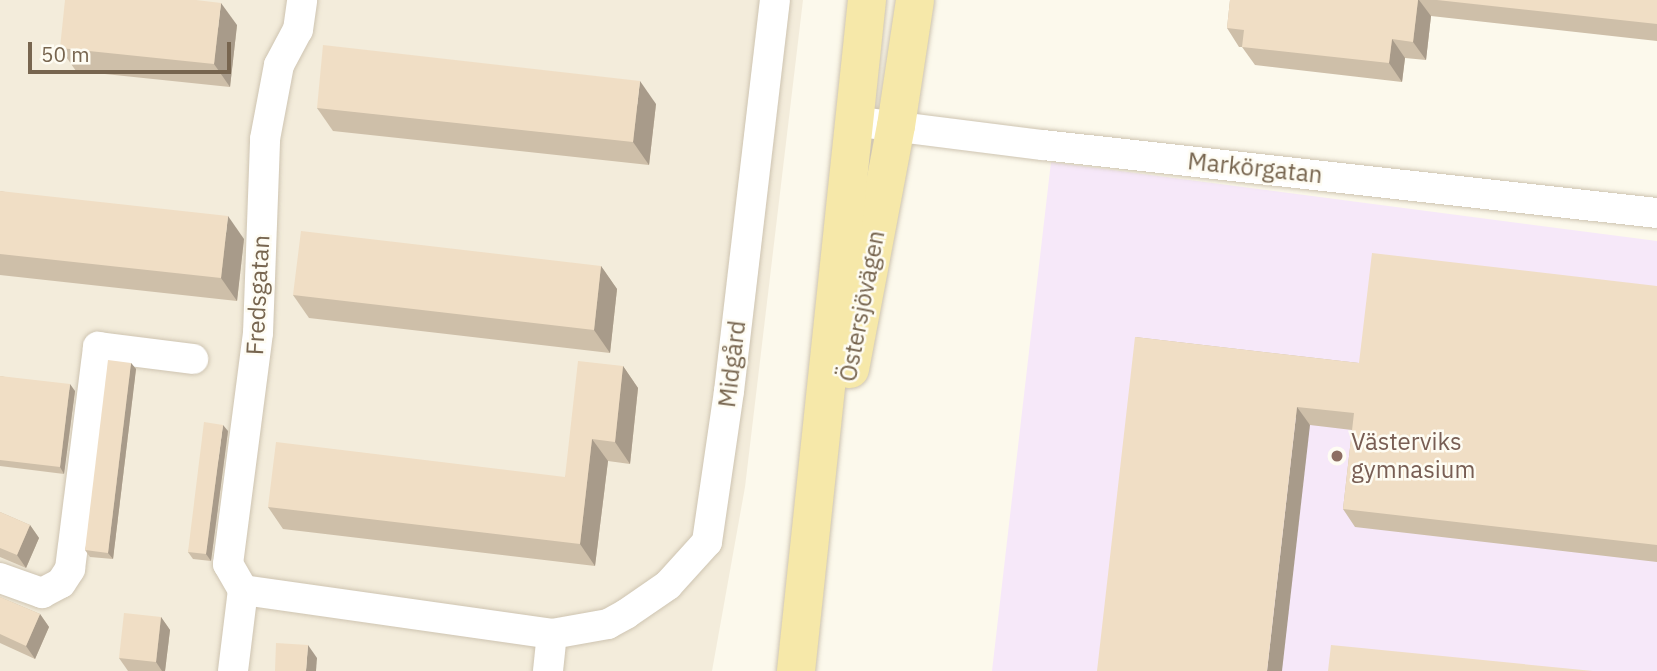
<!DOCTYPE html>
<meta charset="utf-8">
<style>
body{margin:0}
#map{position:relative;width:1657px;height:671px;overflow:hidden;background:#fcf9ec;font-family:"IBM Plex Sans",sans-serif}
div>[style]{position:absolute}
.residential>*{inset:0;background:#f3ecdb}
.education>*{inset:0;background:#f6e8f9}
.roads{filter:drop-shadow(0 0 2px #cec4b1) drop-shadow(0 0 2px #cec4b1)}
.minor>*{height:30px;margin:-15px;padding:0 15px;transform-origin:15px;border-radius:15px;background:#fff}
.major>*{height:38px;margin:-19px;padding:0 19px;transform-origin:19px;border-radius:19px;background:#f6e8a9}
.wall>*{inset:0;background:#cebfa9}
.shaded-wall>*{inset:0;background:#a89b8a}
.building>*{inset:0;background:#f0dec5}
.dots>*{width:19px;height:19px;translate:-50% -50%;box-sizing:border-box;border:4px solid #fefcf3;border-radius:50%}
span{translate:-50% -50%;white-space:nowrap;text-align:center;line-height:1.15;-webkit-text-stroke:5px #fefcf3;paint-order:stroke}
.street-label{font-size:24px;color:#77654f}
.education-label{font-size:24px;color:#785e54}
.left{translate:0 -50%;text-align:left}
.scale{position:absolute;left:28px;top:42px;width:203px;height:32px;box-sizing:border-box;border:4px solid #77654f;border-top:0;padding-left:9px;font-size:21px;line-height:24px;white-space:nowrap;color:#77654f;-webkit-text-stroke:5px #fefcf3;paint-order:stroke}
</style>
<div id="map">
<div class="residential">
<i style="clip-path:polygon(0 0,803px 0,745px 487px,712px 671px,0 671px)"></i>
</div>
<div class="education">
<i style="clip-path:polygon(1051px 162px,1657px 241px,1657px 671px,992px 671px)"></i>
</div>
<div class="roads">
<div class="minor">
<i style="left:852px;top:121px;width:193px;rotate:7.2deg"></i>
<i style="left:1043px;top:145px;width:618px;rotate:6.32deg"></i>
<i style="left:0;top:578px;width:45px;rotate:19.7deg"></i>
<i style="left:42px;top:593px;width:21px;rotate:-28deg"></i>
<i style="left:61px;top:583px;width:17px;rotate:-57deg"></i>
<i style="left:70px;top:569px;width:224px;rotate:-82.8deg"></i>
<i style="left:98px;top:347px;width:96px;rotate:7.2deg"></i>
<i style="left:243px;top:590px;width:30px;rotate:-120deg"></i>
<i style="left:228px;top:564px;width:233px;rotate:-82.6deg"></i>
<i style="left:258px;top:333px;width:194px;rotate:-87.9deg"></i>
<i style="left:265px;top:139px;width:75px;rotate:-79.3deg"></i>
<i style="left:279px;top:65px;width:40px;rotate:-62deg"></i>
<i style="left:298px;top:30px;width:30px;rotate:-82deg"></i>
<i style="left:233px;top:671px;width:82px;rotate:-83deg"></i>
<i style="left:243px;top:590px;width:312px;rotate:8.1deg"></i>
<i style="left:552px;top:634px;width:57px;rotate:-10.1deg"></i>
<i style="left:608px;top:624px;width:21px;rotate:-29deg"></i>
<i style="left:626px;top:614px;width:51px;rotate:-34.6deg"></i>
<i style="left:668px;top:585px;width:58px;rotate:-47.8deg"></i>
<i style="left:707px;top:542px;width:153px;rotate:-81.7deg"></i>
<i style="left:729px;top:391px;width:394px;rotate:-83.3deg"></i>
<i style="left:548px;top:671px;width:37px;rotate:-84deg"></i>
</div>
<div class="major">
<i style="left:850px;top:369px;width:247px;rotate:-79.3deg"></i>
<i style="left:896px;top:126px;width:127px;rotate:-81.4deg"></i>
<i style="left:796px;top:671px;width:675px;rotate:-83.96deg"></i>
</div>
</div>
<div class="wall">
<i style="clip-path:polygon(1230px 0,1657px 0,1657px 41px,1431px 16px,1426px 60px,1405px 58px,1402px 82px,1255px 65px,1242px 47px,1239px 47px,1227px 28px)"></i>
<i style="clip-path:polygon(237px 25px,230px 87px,76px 71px,60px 48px)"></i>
<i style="clip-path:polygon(656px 104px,649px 165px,333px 131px,317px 108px)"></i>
<i style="clip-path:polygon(0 191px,244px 239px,237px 301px,0 275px)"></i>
<i style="clip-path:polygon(601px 266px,617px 289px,610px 353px,309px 318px,293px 295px)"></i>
<i style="clip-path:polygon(1657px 286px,1657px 562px,1355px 527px,1343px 509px,1352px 430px,1310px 425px,1135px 337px,1359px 363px)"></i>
<i style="clip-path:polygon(131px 363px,136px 369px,113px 559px,90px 557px,85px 550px)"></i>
<i style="clip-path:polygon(623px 366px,638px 388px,630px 464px,608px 461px,595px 566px,283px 529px,268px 507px,565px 477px)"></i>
<i style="clip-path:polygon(0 376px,75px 391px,64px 474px,0 466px)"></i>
<i style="clip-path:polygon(228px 431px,211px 561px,193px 559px,188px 552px)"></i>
<i style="clip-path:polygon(0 512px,30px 525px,39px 538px,26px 568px,0 557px)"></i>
<i style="clip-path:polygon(0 597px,40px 614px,49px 627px,35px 659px,0 643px)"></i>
<i style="clip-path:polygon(161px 617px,170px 630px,165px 671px,128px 671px,119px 658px)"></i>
</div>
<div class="shaded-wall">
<i style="clip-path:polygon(1418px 0,1419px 0,1431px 16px,1426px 60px,1413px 42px)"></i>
<i style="clip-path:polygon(221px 3px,237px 25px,230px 87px,214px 64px)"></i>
<i style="clip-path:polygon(1392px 39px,1405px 58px,1402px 82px,1389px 63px)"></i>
<i style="clip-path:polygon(640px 81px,656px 104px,649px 165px,633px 142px)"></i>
<i style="clip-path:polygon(228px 216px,244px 239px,237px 301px,221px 278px)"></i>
<i style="clip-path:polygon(601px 266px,617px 289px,610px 353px,594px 330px)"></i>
<i style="clip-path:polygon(131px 363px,136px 369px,113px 559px,108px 553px)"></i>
<i style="clip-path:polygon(623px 366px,638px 388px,630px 464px,615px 442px)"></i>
<i style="clip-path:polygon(70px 384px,75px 391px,64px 474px,60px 467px)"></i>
<i style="clip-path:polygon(1297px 407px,1310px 425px,1282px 671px,1267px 671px)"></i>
<i style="clip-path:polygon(223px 425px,228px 431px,211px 561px,206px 554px)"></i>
<i style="clip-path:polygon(592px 439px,608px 461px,595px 566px,580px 544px)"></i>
<i style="clip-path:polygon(30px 525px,39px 538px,26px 568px,17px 555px)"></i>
<i style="clip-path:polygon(40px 614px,49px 627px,35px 659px,26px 646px)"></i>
<i style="clip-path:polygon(161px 617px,170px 630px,165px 671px,162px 671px,156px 662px)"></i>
<i style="clip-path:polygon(308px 645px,317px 658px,316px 671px,306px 671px)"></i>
</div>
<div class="building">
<i style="clip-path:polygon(65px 0,196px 0,221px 3px,214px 64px,60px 48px)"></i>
<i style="clip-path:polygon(1230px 0,1418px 0,1413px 42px,1392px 39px,1389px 63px,1242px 47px,1244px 30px,1227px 28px)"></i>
<i style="clip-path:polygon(1437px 0,1657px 0,1657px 24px)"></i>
<i style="clip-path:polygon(323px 45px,640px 81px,633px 142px,317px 108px)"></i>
<i style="clip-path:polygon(0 191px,228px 216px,221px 278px,0 254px)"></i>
<i style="clip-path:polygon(301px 231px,601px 266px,594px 330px,293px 295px)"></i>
<i style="clip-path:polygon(1372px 253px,1657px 286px,1657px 545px,1343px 509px,1354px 413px,1297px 407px,1267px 671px,1097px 671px,1135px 337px,1359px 363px)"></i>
<i style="clip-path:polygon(108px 360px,131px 363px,108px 553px,85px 550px)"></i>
<i style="clip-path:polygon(578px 361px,623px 366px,615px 442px,592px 439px,580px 544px,268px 507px,276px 442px,565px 477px)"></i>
<i style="clip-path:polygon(0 376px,70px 384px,60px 467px,0 460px)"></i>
<i style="clip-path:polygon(204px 422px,223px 425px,206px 554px,188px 552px)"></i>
<i style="clip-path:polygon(0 512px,30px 525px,17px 555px,0 548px)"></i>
<i style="clip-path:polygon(0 597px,40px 614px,26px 646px,0 634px)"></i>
<i style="clip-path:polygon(124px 613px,161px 617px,156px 662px,119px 658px)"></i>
<i style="clip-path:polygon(276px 643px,308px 645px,306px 671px,275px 671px)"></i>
<i style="clip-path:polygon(1331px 645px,1593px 671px,1328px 671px)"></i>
</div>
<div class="dots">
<i style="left:1337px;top:456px;background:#8d6e63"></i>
</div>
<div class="street-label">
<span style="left:1255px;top:168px;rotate:6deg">Markörgatan</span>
<span style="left:258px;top:295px;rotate:-87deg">Fredsgatan</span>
<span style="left:862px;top:306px;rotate:-79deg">Östersjövägen</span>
<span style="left:732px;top:364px;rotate:-83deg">Midgård</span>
</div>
<div class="education-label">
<span class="left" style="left:1351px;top:456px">Västerviks<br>gymnasium</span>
</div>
<div class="scale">50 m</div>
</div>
